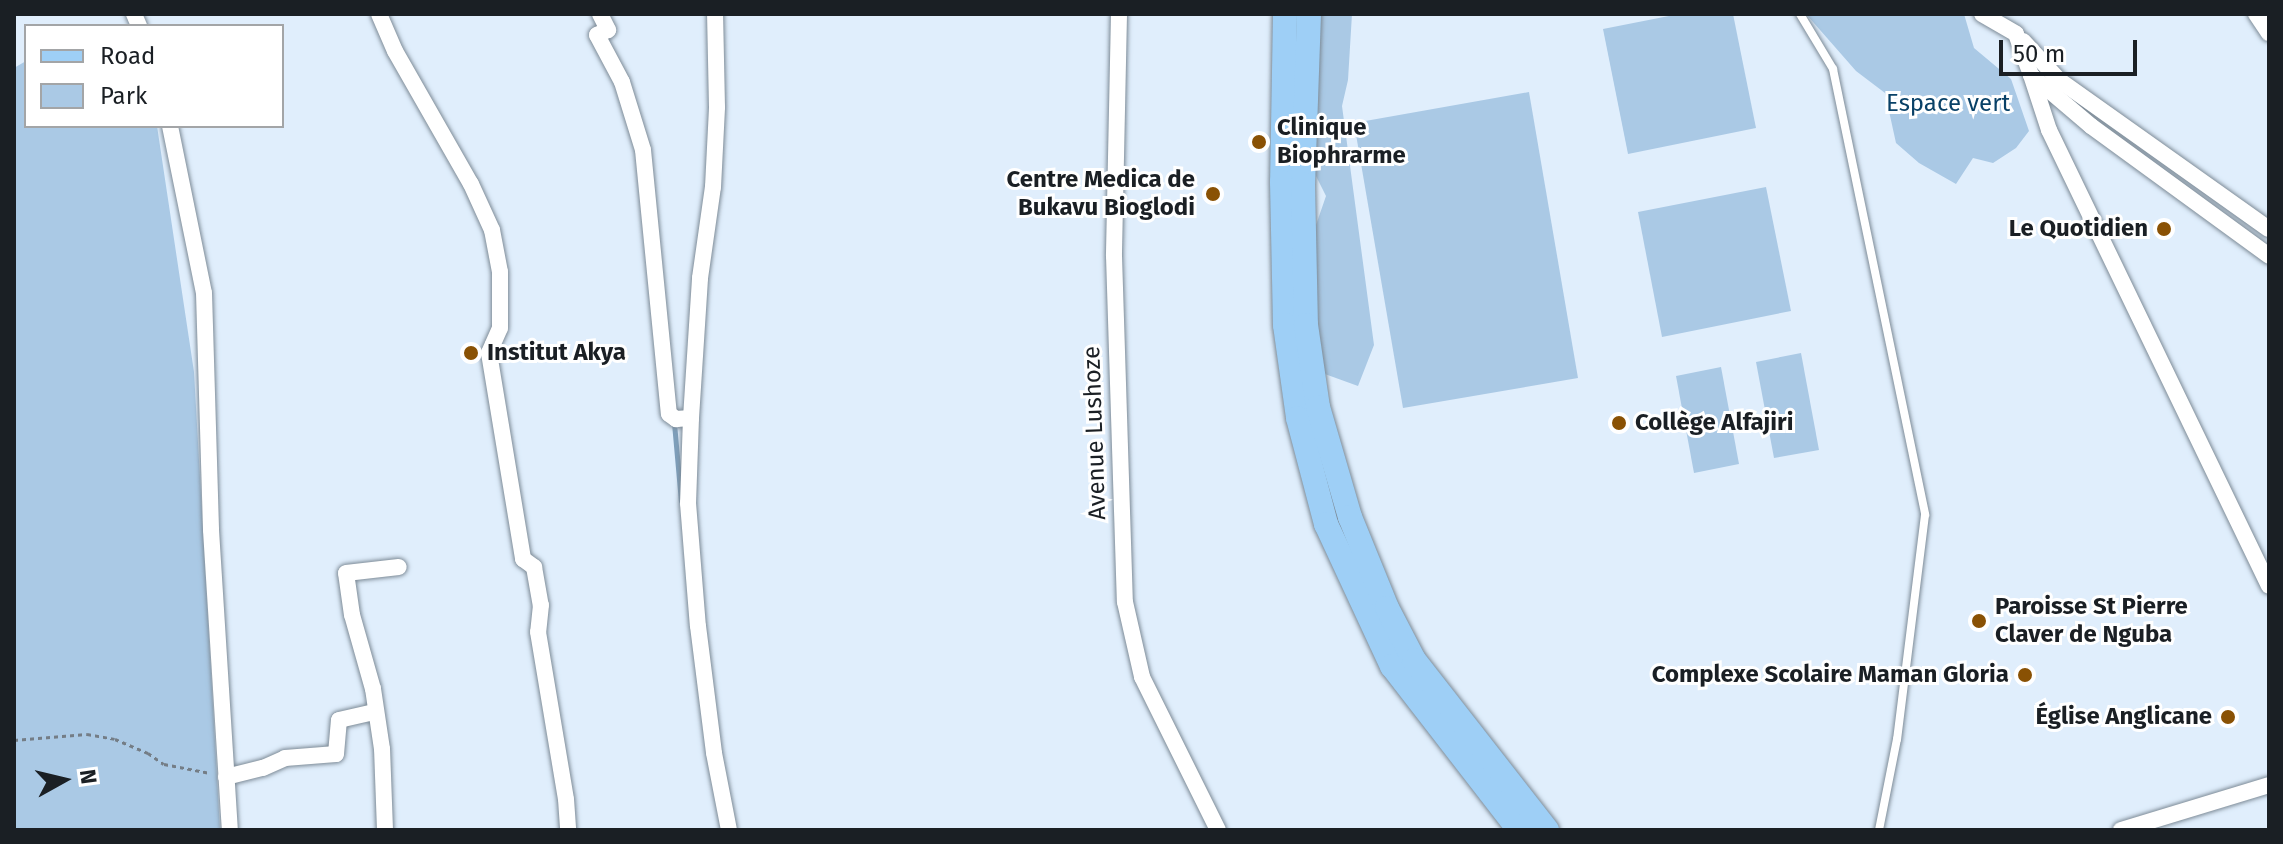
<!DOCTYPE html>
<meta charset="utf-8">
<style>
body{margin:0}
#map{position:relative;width:2283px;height:844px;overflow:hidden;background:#e0eefc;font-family:"Fira Sans",sans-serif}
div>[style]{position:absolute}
.green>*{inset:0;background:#aac9e5}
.stream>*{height:5px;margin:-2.5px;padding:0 2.5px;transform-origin:2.5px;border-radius:2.5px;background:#7e9eba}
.path>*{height:3px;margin-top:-1.5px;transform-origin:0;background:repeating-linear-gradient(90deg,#747d86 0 4px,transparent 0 8px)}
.roads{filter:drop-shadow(0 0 2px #7d8b97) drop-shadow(0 0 2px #7d8b97)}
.service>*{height:8px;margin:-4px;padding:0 4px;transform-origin:4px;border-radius:4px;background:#fff}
.minor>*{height:16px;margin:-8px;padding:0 8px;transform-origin:8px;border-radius:8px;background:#fff}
.primary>*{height:24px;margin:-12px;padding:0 12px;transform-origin:12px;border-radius:12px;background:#9ecff6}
.dots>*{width:22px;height:22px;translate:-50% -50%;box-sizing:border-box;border:4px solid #fff;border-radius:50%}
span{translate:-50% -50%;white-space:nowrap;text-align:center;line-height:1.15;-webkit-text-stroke:6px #fff;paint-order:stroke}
.park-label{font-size:24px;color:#094167}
.poi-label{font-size:24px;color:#1a1f24;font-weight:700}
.left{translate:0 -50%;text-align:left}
.right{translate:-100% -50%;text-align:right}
.street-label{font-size:24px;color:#1a1f24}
.frame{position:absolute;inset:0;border:16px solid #1a1f24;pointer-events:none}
.legend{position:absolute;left:24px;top:24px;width:260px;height:104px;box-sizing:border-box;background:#fff;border:2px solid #a3a5a7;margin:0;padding:10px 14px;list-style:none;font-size:24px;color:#1a1f24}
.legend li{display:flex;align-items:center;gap:16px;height:40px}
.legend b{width:40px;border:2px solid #a3a5a7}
.north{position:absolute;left:24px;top:740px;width:80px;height:80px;-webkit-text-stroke:6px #fff;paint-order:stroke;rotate:82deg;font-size:22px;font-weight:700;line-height:32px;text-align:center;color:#1a1f24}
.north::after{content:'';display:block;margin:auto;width:28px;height:36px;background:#1a1f24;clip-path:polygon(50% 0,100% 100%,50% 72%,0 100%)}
.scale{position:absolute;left:1999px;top:40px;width:138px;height:36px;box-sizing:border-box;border:4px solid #1a1f24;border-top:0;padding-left:10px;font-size:24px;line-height:28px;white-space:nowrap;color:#1a1f24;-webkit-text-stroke:6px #fff;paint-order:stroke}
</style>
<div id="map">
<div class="green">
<i style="clip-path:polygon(1306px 14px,1352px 14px,1348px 80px,1342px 106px,1374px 345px,1358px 386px,1311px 369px,1305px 257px,1326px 196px,1303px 150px)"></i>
<i style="clip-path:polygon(1679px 14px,1733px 14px,1756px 128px,1628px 154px,1603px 29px)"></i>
<i style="clip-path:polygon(1806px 14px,1964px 14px,1974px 48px,2011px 79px,2029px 131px,2016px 148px,1993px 163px,1973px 158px,1956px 184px,1919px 163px,1896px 143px,1885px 93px,1856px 71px)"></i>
<i style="clip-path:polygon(26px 61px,26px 126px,157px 126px,194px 372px,220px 830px,14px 830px,14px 68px)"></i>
<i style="clip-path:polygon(1529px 92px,1578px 378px,1403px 408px,1354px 123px)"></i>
<i style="clip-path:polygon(1766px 187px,1791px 311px,1662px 337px,1638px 212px)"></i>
<i style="clip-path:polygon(1801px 353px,1819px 450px,1774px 458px,1756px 362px)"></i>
<i style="clip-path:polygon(1721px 367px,1739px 464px,1694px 473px,1676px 376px)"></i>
</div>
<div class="stream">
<i style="left:674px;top:423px;width:78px;rotate:84.9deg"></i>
</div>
<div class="path">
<i style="left:14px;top:740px;width:73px;rotate:-4.7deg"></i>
<i style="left:87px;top:734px;width:28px;rotate:10deg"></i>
<i style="left:115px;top:739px;width:36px;rotate:23deg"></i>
<i style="left:148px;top:753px;width:19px;rotate:35deg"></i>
<i style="left:164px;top:764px;width:47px;rotate:11.1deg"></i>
</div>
<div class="roads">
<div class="service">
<i style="left:1800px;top:14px;width:64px;rotate:59deg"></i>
<i style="left:1833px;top:69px;width:455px;rotate:78.3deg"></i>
<i style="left:1925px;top:515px;width:226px;rotate:97.1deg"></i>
<i style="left:1897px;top:739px;width:93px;rotate:101.2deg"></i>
</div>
<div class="minor">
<i style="left:134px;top:14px;width:13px;rotate:67deg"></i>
<i style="left:379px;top:14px;width:40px;rotate:66.6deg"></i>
<i style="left:395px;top:51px;width:153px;rotate:60.3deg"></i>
<i style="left:471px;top:184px;width:51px;rotate:65.5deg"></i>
<i style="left:492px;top:230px;width:43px;rotate:79.2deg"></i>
<i style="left:500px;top:272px;width:56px;rotate:90deg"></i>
<i style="left:500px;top:328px;width:27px;rotate:114deg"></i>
<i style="left:489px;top:353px;width:209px;rotate:80.6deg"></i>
<i style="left:523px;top:559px;width:14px;rotate:36deg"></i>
<i style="left:534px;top:567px;width:39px;rotate:80deg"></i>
<i style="left:541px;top:605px;width:27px;rotate:96deg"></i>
<i style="left:538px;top:632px;width:169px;rotate:80.5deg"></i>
<i style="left:566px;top:799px;width:31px;rotate:86deg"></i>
<i style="left:600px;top:14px;width:18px;rotate:63deg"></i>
<i style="left:608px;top:30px;width:12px;rotate:156deg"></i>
<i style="left:597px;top:35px;width:53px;rotate:62deg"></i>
<i style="left:622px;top:82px;width:71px;rotate:72.8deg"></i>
<i style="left:643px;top:150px;width:265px;rotate:84.4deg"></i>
<i style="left:669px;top:414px;width:9px;rotate:36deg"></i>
<i style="left:676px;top:419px;width:15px;rotate:-4deg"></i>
<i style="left:691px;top:418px;width:85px;rotate:92deg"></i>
<i style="left:688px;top:503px;width:123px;rotate:85.4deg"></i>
<i style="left:698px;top:626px;width:128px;rotate:82.8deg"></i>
<i style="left:714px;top:753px;width:78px;rotate:79deg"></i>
<i style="left:1119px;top:14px;width:242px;rotate:91.2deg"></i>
<i style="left:1114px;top:256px;width:346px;rotate:88.2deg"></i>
<i style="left:1125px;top:602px;width:77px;rotate:77.2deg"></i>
<i style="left:1142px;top:677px;width:171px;rotate:63.6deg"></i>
<i style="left:1982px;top:14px;width:39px;rotate:30deg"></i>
<i style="left:2016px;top:34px;width:44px;rotate:69.9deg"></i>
<i style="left:2031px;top:75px;width:79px;rotate:40.4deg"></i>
<i style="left:2091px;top:126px;width:220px;rotate:36.1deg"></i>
<i style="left:2256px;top:14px;width:23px;rotate:56deg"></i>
<i style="left:2023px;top:41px;width:53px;rotate:47.3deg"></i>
<i style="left:2059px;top:80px;width:257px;rotate:35.4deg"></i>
<i style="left:2031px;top:75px;width:58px;rotate:71.9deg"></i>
<i style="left:2049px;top:130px;width:506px;rotate:64.24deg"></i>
<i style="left:170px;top:126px;width:170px;rotate:78.5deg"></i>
<i style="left:204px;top:293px;width:237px;rotate:88.3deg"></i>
<i style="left:211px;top:530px;width:301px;rotate:86.4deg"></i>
<i style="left:691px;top:418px;width:140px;rotate:-86.3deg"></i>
<i style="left:700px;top:278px;width:92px;rotate:-81.9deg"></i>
<i style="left:713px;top:187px;width:80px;rotate:-87.1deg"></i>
<i style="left:717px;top:107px;width:93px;rotate:-91.2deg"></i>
<i style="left:226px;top:777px;width:38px;rotate:-14deg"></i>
<i style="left:263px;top:768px;width:24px;rotate:-24deg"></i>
<i style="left:285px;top:758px;width:51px;rotate:-4.5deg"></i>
<i style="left:336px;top:754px;width:34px;rotate:-85deg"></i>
<i style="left:339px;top:720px;width:37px;rotate:-13deg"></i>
<i style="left:385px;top:830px;width:81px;rotate:-92.1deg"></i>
<i style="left:382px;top:749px;width:61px;rotate:-98.5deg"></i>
<i style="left:373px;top:689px;width:77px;rotate:-105.8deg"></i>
<i style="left:352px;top:615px;width:42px;rotate:-98.1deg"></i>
<i style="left:346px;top:573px;width:53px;rotate:-6.5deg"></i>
<i style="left:2121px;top:830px;width:155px;rotate:-16.9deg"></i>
</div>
<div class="primary">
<i style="left:1285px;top:14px;width:168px;rotate:91deg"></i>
<i style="left:1282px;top:182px;width:143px;rotate:88.8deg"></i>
<i style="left:1285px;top:325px;width:94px;rotate:82deg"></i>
<i style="left:1298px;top:418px;width:110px;rotate:75.2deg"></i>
<i style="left:1326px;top:524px;width:157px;rotate:65.1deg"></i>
<i style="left:1392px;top:666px;width:207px;rotate:52.2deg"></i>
<i style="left:1309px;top:14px;width:170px;rotate:92deg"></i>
<i style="left:1303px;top:184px;width:141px;rotate:88.8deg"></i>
<i style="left:1306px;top:325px;width:83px;rotate:81.7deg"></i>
<i style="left:1318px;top:407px;width:115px;rotate:73.8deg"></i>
<i style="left:1350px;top:517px;width:98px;rotate:67.9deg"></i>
<i style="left:1387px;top:608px;width:59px;rotate:62.6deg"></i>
<i style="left:1414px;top:660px;width:216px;rotate:52deg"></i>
</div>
</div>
<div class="dots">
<i style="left:1259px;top:142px;background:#895104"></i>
<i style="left:1213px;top:194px;background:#895104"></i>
<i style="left:2164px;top:229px;background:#895104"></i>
<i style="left:471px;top:353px;background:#895104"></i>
<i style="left:1619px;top:423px;background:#895104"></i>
<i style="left:1979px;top:621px;background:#895104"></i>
<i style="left:2025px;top:675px;background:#895104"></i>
<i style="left:2228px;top:717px;background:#895104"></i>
</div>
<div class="park-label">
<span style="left:1948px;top:104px">Espace vert</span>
</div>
<div class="poi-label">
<span class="left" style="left:1277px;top:142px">Clinique<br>Biophrarme</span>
<span class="right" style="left:1195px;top:194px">Centre Medica de<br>Bukavu Bioglodi</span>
<span class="right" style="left:2148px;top:229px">Le Quotidien</span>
<span class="left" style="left:487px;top:353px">Institut Akya</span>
<span class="left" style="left:1635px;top:423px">Collège Alfajiri</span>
<span class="left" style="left:1995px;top:621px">Paroisse St Pierre<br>Claver de Nguba</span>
<span class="right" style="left:2009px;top:675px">Complexe Scolaire Maman Gloria</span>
<span class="right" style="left:2212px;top:717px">Église Anglicane</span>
</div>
<div class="street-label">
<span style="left:1095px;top:433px;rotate:-92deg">Avenue Lushoze</span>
</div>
<div class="frame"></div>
<ul class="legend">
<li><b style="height:10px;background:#9ecff6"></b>Road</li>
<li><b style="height:22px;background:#aac9e5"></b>Park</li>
</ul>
<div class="north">N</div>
<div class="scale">50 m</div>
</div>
